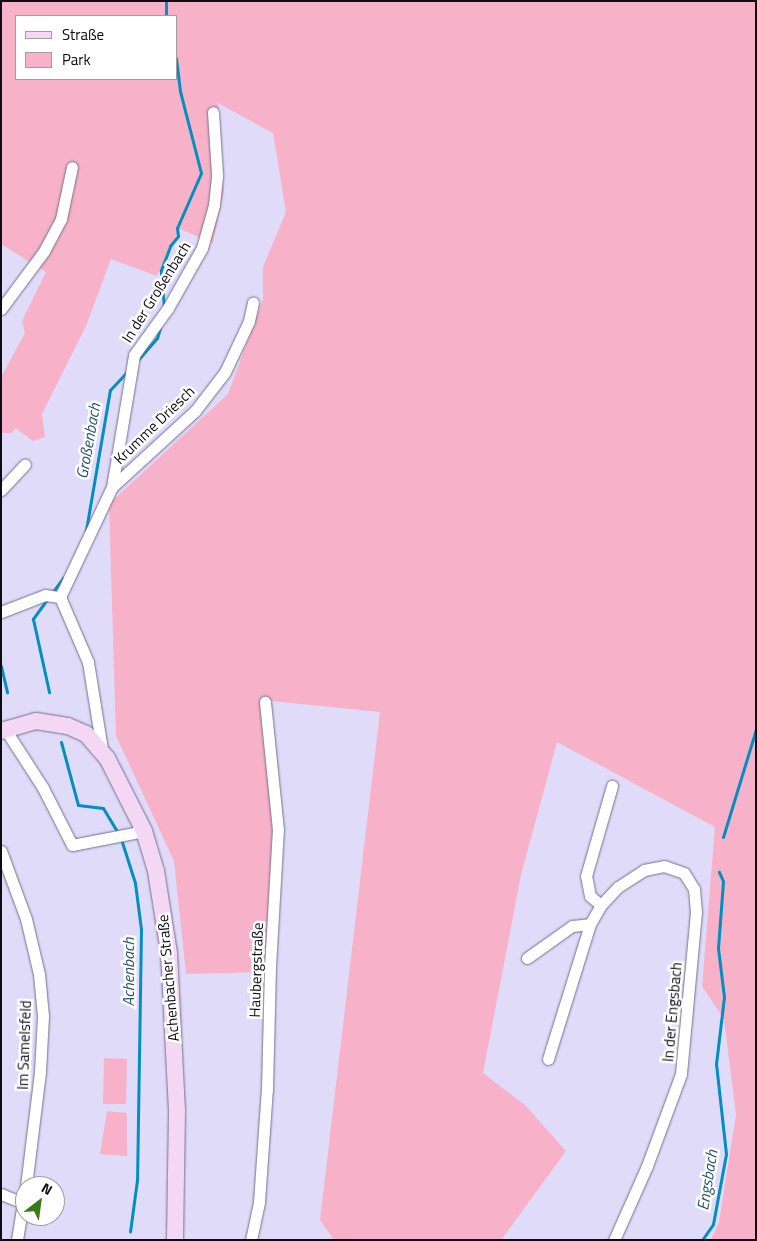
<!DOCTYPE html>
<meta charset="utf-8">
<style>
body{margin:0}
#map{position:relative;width:757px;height:1241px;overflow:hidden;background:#e0dbf9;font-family:"Titillium Web",sans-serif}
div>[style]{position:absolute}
.green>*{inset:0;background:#f7b1c9}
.stream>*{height:3px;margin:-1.5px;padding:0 1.5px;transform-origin:1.5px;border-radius:1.5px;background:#008fbf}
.roads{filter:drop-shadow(0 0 1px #75708b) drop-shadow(0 0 1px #75708b)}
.minor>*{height:11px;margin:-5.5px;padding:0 5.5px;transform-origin:5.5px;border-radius:5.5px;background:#fff}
.secondary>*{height:16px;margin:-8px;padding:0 8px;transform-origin:8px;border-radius:8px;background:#f4d7f5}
span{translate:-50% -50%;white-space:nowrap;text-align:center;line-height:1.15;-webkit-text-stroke:5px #fff;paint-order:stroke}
.street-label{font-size:15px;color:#0e0b15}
.water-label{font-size:16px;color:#245267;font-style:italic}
.frame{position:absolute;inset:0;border:2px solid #0e0b15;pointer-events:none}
.legend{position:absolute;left:15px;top:15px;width:162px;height:65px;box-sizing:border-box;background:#fff;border:1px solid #9f9da1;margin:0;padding:6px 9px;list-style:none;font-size:15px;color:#0e0b15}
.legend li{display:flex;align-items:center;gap:10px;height:25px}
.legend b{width:25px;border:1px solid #9f9da1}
.north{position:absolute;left:15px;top:1176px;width:50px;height:50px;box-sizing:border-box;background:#fff;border:1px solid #9f9da1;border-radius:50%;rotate:30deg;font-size:14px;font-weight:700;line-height:20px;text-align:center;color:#0e0b15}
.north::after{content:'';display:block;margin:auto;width:18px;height:22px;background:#3d7a14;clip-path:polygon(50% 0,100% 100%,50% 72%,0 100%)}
</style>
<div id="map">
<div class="green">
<i style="clip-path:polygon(evenodd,1px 1px,756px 1px,756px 1240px,711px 1240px,719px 1222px,736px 1115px,724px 1019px,702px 986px,715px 827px,557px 742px,521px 875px,483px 1073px,526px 1106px,566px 1151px,501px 1240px,334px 1240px,320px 1220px,380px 712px,271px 701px,280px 842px,267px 972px,186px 974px,174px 861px,116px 736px,109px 504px,228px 394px,263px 299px,263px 267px,286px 212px,273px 133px,218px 103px,224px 191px,213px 243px,180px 229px,157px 276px,111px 259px,86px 326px,42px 414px,45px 437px,33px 441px,15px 428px,12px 433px,1px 433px,1px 377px,25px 333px,22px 321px,46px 272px,1px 244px,1px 1px,16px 16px,176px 16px,176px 79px,16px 79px,16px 16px)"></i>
<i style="clip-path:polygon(104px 1058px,127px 1059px,126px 1104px,103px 1104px)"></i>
<i style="clip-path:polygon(107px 1111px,127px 1113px,127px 1156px,100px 1154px)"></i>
</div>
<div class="stream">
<i style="left:166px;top:16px;width:15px;rotate:-90deg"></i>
<i style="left:164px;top:307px;width:37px;rotate:-95deg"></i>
<i style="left:161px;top:270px;width:26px;rotate:-69deg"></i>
<i style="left:170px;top:246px;width:13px;rotate:-51deg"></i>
<i style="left:178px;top:236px;width:8px;rotate:-97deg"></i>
<i style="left:177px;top:228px;width:60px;rotate:-66.4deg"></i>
<i style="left:201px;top:173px;width:85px;rotate:-104.4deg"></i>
<i style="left:180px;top:91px;width:33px;rotate:-97deg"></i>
<i style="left:137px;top:361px;width:30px;rotate:-49deg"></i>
<i style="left:157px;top:338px;width:10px;rotate:-73deg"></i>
<i style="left:86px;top:530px;width:142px;rotate:-80.3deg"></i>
<i style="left:110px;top:390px;width:26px;rotate:-47deg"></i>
<i style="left:52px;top:593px;width:19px;rotate:-54deg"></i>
<i style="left:48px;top:598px;width:26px;rotate:126deg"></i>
<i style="left:33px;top:619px;width:75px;rotate:77.6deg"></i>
<i style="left:1px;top:666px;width:27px;rotate:77deg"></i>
<i style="left:61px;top:742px;width:65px;rotate:74.9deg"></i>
<i style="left:78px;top:805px;width:25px;rotate:7deg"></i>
<i style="left:103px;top:808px;width:29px;rotate:59deg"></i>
<i style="left:723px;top:837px;width:113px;rotate:-73deg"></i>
<i style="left:121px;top:839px;width:46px;rotate:72.3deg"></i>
<i style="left:135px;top:883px;width:46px;rotate:82.6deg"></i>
<i style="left:141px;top:929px;width:251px;rotate:90.9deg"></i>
<i style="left:137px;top:1180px;width:52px;rotate:97.7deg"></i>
<i style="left:702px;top:1240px;width:19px;rotate:-55deg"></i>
<i style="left:713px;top:1224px;width:71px;rotate:-79.5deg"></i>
<i style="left:726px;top:1154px;width:91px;rotate:-96.3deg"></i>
<i style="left:716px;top:1064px;width:67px;rotate:-83.2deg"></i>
<i style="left:724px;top:997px;width:49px;rotate:-97deg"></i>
<i style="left:718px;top:948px;width:67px;rotate:-85.7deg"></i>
<i style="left:723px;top:881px;width:10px;rotate:-114deg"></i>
</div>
<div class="roads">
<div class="minor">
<i style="left:1px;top:309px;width:72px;rotate:-53.4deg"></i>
<i style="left:44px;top:251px;width:36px;rotate:-62deg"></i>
<i style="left:61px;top:219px;width:53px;rotate:-78.1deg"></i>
<i style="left:112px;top:487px;width:113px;rotate:-42.5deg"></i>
<i style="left:195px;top:411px;width:49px;rotate:-52.4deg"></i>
<i style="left:225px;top:372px;width:56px;rotate:-64.8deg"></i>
<i style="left:249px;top:321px;width:19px;rotate:-78deg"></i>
<i style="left:1px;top:490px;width:35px;rotate:-47deg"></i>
<i style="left:60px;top:597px;width:122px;rotate:-64.7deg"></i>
<i style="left:112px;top:487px;width:134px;rotate:-80.5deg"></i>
<i style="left:134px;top:355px;width:58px;rotate:-54.1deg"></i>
<i style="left:168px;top:308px;width:69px;rotate:-60.5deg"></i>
<i style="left:202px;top:248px;width:45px;rotate:-74.4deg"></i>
<i style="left:214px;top:205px;width:31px;rotate:-84deg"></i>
<i style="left:217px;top:174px;width:62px;rotate:-93.7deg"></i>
<i style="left:60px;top:597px;width:71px;rotate:66.7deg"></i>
<i style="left:88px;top:662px;width:88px;rotate:80.9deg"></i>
<i style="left:1px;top:612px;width:47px;rotate:-21.1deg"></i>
<i style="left:45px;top:595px;width:15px;rotate:8deg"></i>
<i style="left:5px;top:729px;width:70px;rotate:57.2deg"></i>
<i style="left:43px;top:788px;width:64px;rotate:63deg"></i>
<i style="left:72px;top:845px;width:73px;rotate:-11deg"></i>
<i style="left:1px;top:851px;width:72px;rotate:69.8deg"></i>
<i style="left:26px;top:919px;width:57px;rotate:76.7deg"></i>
<i style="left:39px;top:974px;width:42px;rotate:84.6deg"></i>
<i style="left:43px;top:1016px;width:56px;rotate:93.1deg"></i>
<i style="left:40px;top:1072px;width:115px;rotate:97deg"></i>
<i style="left:601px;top:905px;width:14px;rotate:-141deg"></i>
<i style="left:590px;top:896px;width:20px;rotate:-101deg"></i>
<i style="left:586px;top:876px;width:94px;rotate:-73.9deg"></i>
<i style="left:527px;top:958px;width:55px;rotate:-35.4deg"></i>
<i style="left:572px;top:926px;width:18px;rotate:-6deg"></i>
<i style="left:548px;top:1059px;width:141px;rotate:-72.7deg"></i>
<i style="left:590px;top:924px;width:22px;rotate:-60deg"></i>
<i style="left:601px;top:905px;width:25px;rotate:-47deg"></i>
<i style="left:618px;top:887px;width:31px;rotate:-33deg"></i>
<i style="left:644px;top:870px;width:20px;rotate:-11deg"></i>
<i style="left:664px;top:866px;width:21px;rotate:19deg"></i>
<i style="left:684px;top:873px;width:19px;rotate:58deg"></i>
<i style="left:694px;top:889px;width:23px;rotate:85deg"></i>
<i style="left:696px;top:912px;width:163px;rotate:95.3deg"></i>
<i style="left:681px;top:1074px;width:98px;rotate:110.3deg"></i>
<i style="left:647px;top:1166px;width:81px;rotate:114deg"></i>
<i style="left:1px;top:1194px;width:24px;rotate:22deg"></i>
<i style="left:17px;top:1240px;width:51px;rotate:-80.9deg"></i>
<i style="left:251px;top:1240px;width:39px;rotate:-78deg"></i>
<i style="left:259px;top:1202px;width:113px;rotate:-86deg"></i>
<i style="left:267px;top:1089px;width:122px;rotate:-88.6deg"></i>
<i style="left:270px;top:967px;width:137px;rotate:-86.7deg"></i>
<i style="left:278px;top:830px;width:129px;rotate:-95.8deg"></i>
</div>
<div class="secondary">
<i style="left:1px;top:731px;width:36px;rotate:-16deg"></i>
<i style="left:36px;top:721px;width:32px;rotate:9deg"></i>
<i style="left:68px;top:726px;width:20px;rotate:24deg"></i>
<i style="left:86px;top:734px;width:32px;rotate:49deg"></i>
<i style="left:107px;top:758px;width:82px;rotate:63.1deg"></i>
<i style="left:144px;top:831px;width:42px;rotate:73.3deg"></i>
<i style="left:156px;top:871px;width:83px;rotate:81deg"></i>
<i style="left:169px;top:953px;width:158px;rotate:87.1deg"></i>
<i style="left:177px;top:1111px;width:129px;rotate:90.9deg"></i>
</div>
</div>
<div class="street-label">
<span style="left:156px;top:292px;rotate:-58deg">In der Großenbach</span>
<span style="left:154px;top:425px;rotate:-44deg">Krumme Driesch</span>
<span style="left:256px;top:970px;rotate:-88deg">Haubergstraße</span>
<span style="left:168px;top:978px;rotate:-95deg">Achenbacher Straße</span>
<span style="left:672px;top:1012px;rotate:-85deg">In der Engsbach</span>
<span style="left:24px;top:1045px;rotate:-88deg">Im Samelsfeld</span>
</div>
<div class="water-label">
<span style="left:88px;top:441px;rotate:-80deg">Großenbach</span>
<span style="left:128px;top:972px;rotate:-90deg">Achenbach</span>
<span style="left:707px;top:1180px;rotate:-81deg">Engsbach</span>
</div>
<div class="frame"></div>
<ul class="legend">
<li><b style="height:6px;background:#f4d7f5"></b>Straße</li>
<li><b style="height:14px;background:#f7b1c9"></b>Park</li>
</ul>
<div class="north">N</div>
</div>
